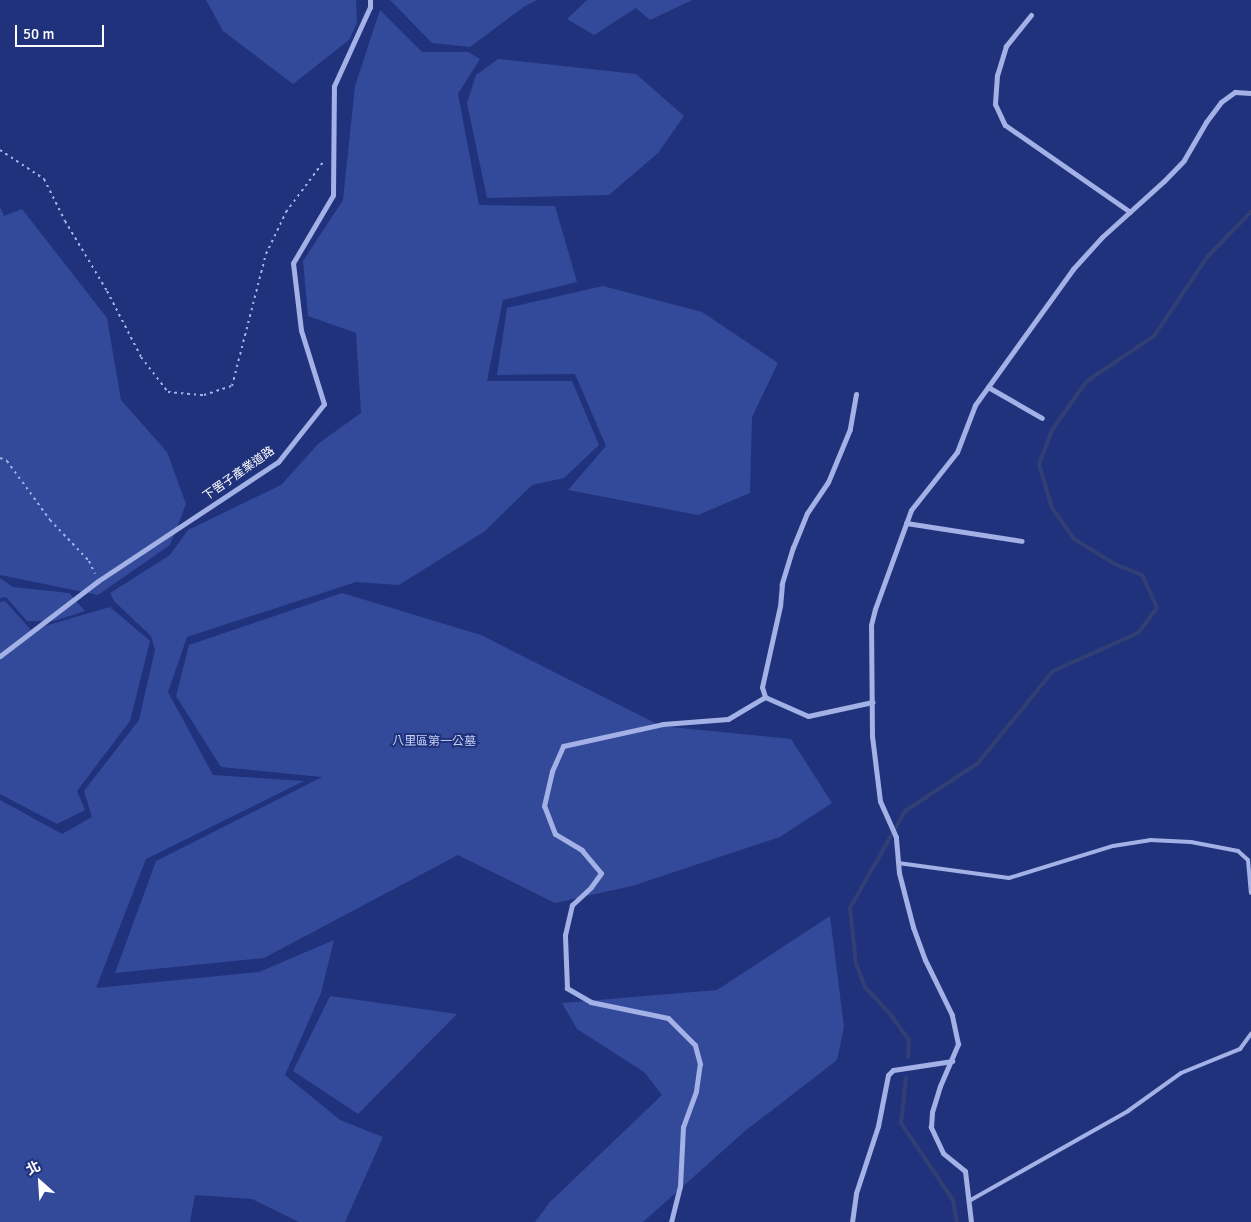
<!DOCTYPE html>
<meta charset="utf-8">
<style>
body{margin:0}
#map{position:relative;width:1251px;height:1222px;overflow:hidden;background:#20327c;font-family:Signika,"Noto Sans TC",sans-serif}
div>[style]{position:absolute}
.green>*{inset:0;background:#33499a}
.stream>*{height:4px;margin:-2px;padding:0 2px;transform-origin:2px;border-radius:2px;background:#313f75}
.path>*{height:2px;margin-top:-1px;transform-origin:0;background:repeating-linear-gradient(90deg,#a3b1e6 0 2.5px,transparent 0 6.5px)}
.service>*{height:4px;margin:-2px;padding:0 2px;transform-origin:2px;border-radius:2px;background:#a3b1e6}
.minor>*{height:5px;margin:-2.5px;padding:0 2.5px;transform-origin:2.5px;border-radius:2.5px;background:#a3b1e6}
span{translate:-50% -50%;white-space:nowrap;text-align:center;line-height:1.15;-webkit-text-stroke:4px #20327c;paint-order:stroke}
.street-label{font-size:12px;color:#fff}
.park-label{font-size:12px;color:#c6d0f5}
.north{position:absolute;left:15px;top:1157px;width:50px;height:50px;-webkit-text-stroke:4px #20327c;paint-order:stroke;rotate:334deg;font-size:14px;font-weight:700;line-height:20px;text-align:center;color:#fff}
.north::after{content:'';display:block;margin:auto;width:18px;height:22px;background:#fff;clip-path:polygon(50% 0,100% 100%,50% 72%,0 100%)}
.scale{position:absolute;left:15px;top:25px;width:89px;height:22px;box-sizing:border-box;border:2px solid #fff;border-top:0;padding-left:6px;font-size:15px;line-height:18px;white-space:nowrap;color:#fff;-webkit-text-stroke:4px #20327c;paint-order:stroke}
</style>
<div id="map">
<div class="green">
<i style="clip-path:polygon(206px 0,356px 0,357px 23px,349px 40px,293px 84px,223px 31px)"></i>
<i style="clip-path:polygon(390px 0,537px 0,525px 6px,470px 47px,432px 43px)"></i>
<i style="clip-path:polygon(587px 0,692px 0,650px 20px,636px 8px,594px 35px,567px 19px)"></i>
<i style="clip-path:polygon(380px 10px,422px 52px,468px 52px,480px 59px,458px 94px,479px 205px,555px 206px,577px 282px,503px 300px,487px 381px,572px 381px,599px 445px,564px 478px,532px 485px,485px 531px,399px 585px,356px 582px,187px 637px,168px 692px,213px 775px,304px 781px,146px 859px,96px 988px,259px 972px,334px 940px,321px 993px,285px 1075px,340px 1120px,383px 1137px,345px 1222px,299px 1222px,252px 1199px,195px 1195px,190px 1222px,0 1222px,0 800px,62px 834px,92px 817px,84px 791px,139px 720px,155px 650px,151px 636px,114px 601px,110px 593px,170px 555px,188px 530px,281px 485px,319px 443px,361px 413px,356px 333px,308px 316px,303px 261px,343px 200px,355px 86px)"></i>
<i style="clip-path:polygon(498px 59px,636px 74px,684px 116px,658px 153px,609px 195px,487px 198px,467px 103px,476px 75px)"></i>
<i style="clip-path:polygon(0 207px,4px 216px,22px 209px,107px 318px,121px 400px,167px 452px,186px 504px,170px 545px,98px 595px,0 575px)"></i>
<i style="clip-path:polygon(603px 286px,702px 312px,778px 363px,752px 417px,750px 493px,698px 515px,568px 490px,606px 446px,575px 374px,497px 375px,507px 308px)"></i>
<i style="clip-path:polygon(0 578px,13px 587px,69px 593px,85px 611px,54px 621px,27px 621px,6px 597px,0 598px)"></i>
<i style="clip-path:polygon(342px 593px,481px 635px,661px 726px,791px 739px,832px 803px,780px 837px,632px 886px,555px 903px,458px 855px,264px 958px,115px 973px,156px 861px,322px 777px,221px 767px,176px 696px,189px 645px)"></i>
<i style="clip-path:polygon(5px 601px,31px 630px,110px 607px,150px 641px,130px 721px,77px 791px,85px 810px,57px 824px,0 794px,0 602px)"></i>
<i style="clip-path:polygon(830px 916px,844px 1027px,837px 1060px,745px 1131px,643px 1222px,535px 1222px,550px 1202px,662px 1095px,644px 1072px,577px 1029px,562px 1003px,717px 990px)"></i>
<i style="clip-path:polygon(330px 996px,457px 1014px,358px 1114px,293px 1071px)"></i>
</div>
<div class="stream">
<i style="left:908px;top:1057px;width:17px;rotate:-87deg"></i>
<i style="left:909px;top:1040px;width:31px;rotate:-126deg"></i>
<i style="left:891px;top:1015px;width:38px;rotate:-133deg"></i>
<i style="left:865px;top:987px;width:25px;rotate:-111deg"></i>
<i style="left:856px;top:964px;width:56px;rotate:-96.1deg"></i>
<i style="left:850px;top:908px;width:112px;rotate:-60.4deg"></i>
<i style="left:905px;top:811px;width:87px;rotate:-33.3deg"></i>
<i style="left:978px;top:763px;width:119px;rotate:-50.8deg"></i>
<i style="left:1053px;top:671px;width:93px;rotate:-24.1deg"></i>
<i style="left:1138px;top:633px;width:31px;rotate:-53deg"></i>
<i style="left:1157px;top:608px;width:36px;rotate:-114deg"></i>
<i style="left:1142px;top:575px;width:31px;rotate:-158deg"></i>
<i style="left:1113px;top:563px;width:46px;rotate:-148.4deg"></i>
<i style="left:1074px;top:539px;width:38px;rotate:-125deg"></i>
<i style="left:1052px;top:508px;width:46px;rotate:-106.5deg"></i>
<i style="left:1039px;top:464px;width:36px;rotate:-69deg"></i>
<i style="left:1052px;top:430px;width:60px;rotate:-54.5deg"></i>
<i style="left:1087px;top:381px;width:81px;rotate:-33.9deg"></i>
<i style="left:1154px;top:336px;width:97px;rotate:-56deg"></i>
<i style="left:1208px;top:256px;width:62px;rotate:-45.7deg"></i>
<i style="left:906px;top:1078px;width:45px;rotate:96.3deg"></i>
<i style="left:901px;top:1123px;width:93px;rotate:56deg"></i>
<i style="left:953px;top:1200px;width:22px;rotate:80deg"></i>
</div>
<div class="path">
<i style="left:0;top:150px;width:53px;rotate:33.4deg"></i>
<i style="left:44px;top:179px;width:47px;rotate:63.4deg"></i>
<i style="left:65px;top:221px;width:82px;rotate:59deg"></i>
<i style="left:107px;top:291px;width:74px;rotate:62.7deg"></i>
<i style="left:141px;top:357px;width:44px;rotate:52.4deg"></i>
<i style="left:168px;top:392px;width:36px;rotate:5deg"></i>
<i style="left:204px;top:395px;width:29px;rotate:-18deg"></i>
<i style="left:232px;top:386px;width:136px;rotate:-75.6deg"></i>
<i style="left:266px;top:254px;width:47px;rotate:-64.5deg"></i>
<i style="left:286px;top:212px;width:64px;rotate:-53.3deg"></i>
<i style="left:0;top:458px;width:8px;rotate:23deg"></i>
<i style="left:7px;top:461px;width:73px;rotate:53.9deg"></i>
<i style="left:50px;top:520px;width:57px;rotate:46.4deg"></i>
<i style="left:89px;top:561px;width:14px;rotate:65deg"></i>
</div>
<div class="service">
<i style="left:898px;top:863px;width:112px;rotate:7.7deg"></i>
<i style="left:1009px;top:878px;width:109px;rotate:-17.1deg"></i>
<i style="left:1113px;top:846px;width:37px;rotate:-9deg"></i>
<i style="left:1150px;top:840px;width:41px;rotate:2.8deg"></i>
<i style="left:1191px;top:842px;width:48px;rotate:10.8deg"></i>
<i style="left:1238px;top:851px;width:13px;rotate:42deg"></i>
<i style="left:1248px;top:860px;width:33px;rotate:85deg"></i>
<i style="left:969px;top:1201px;width:183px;rotate:-29.5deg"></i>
<i style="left:1128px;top:1111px;width:65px;rotate:-35.6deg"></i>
<i style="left:1181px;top:1073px;width:64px;rotate:-22.1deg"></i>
<i style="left:1240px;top:1049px;width:19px;rotate:-54deg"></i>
</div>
<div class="minor">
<i style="left:1031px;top:15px;width:40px;rotate:129deg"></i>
<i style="left:1006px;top:46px;width:30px;rotate:107deg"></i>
<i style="left:997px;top:75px;width:29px;rotate:94deg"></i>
<i style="left:995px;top:104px;width:23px;rotate:65deg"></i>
<i style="left:1005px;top:125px;width:152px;rotate:34.8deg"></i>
<i style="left:988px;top:387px;width:62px;rotate:29.9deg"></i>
<i style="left:856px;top:394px;width:36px;rotate:100deg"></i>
<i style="left:850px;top:429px;width:57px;rotate:112.5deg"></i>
<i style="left:828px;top:482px;width:37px;rotate:124deg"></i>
<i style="left:807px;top:513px;width:37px;rotate:112deg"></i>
<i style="left:793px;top:547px;width:39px;rotate:107deg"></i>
<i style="left:782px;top:584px;width:22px;rotate:95deg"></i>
<i style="left:780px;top:606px;width:83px;rotate:102.5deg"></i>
<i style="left:762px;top:687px;width:10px;rotate:73deg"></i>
<i style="left:765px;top:697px;width:47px;rotate:23.8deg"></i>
<i style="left:808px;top:716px;width:66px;rotate:-12.2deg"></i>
<i style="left:906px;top:523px;width:117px;rotate:8.8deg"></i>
<i style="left:0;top:656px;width:123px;rotate:-37.4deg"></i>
<i style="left:98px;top:581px;width:216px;rotate:-33.5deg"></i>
<i style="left:278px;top:462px;width:74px;rotate:-51.6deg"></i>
<i style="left:324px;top:404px;width:77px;rotate:-107.3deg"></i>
<i style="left:301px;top:330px;width:67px;rotate:-96.8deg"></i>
<i style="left:293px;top:263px;width:79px;rotate:-59.5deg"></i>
<i style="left:333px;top:195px;width:109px;rotate:-89.5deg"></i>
<i style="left:334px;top:86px;width:87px;rotate:-65.5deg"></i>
<i style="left:370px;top:7px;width:7px;rotate:-90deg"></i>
<i style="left:671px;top:1222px;width:37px;rotate:-76deg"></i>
<i style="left:680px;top:1186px;width:59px;rotate:-87.1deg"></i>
<i style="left:683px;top:1127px;width:38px;rotate:-70deg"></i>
<i style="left:696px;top:1091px;width:27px;rotate:-82deg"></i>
<i style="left:700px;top:1064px;width:20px;rotate:-105deg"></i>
<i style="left:695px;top:1045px;width:38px;rotate:-135deg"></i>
<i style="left:668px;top:1018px;width:79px;rotate:-168.3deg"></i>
<i style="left:591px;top:1002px;width:28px;rotate:-150deg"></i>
<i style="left:567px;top:988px;width:53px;rotate:-92.2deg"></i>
<i style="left:565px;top:935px;width:31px;rotate:-77deg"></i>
<i style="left:572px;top:905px;width:26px;rotate:-43deg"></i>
<i style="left:591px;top:887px;width:17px;rotate:-54deg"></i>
<i style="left:601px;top:873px;width:30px;rotate:-130deg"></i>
<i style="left:582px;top:850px;width:31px;rotate:-149deg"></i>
<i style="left:555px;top:834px;width:30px;rotate:-111deg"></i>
<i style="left:544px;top:806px;width:36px;rotate:-77deg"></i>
<i style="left:552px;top:771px;width:27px;rotate:-66deg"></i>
<i style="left:563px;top:746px;width:102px;rotate:-12.4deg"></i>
<i style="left:663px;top:724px;width:65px;rotate:-4.4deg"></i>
<i style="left:728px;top:719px;width:43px;rotate:-30.7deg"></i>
<i style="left:852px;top:1222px;width:29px;rotate:-82deg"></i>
<i style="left:856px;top:1193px;width:71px;rotate:-71.8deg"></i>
<i style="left:878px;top:1126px;width:52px;rotate:-78.9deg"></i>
<i style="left:888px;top:1075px;width:7px;rotate:-45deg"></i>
<i style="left:893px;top:1070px;width:60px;rotate:-8.7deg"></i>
<i style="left:971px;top:1222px;width:51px;rotate:-96.7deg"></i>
<i style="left:965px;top:1171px;width:28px;rotate:-141deg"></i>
<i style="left:943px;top:1153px;width:29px;rotate:-115deg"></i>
<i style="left:931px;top:1127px;width:15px;rotate:-86deg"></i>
<i style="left:932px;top:1112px;width:27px;rotate:-73deg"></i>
<i style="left:940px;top:1086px;width:46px;rotate:-66.8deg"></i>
<i style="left:958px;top:1044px;width:30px;rotate:-102deg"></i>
<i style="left:952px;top:1015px;width:61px;rotate:-116.1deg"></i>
<i style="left:925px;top:960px;width:35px;rotate:-110deg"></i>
<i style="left:913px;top:927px;width:56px;rotate:-104.5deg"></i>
<i style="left:899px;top:873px;width:36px;rotate:-95deg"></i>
<i style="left:896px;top:837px;width:39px;rotate:-114deg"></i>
<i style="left:880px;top:801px;width:65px;rotate:-97deg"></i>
<i style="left:872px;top:736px;width:111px;rotate:-90.5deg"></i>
<i style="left:871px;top:625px;width:16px;rotate:-76deg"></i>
<i style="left:875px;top:609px;width:105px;rotate:-70deg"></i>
<i style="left:911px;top:510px;width:74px;rotate:-51.6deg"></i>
<i style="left:957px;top:452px;width:50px;rotate:-69deg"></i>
<i style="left:975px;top:405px;width:168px;rotate:-54.2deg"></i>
<i style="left:1073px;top:269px;width:43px;rotate:-47.8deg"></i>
<i style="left:1102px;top:237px;width:84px;rotate:-42.1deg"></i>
<i style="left:1164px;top:181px;width:29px;rotate:-46deg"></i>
<i style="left:1184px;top:160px;width:44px;rotate:-59.9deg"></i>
<i style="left:1206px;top:122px;width:25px;rotate:-53deg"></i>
<i style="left:1221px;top:102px;width:17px;rotate:-36deg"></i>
<i style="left:1235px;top:92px;width:16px;rotate:4deg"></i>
</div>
<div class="street-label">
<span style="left:239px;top:474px;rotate:-35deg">下罟子產業道路</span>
</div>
<div class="park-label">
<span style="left:434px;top:742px">八里區第一公墓</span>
</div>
<div class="north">北</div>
<div class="scale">50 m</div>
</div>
